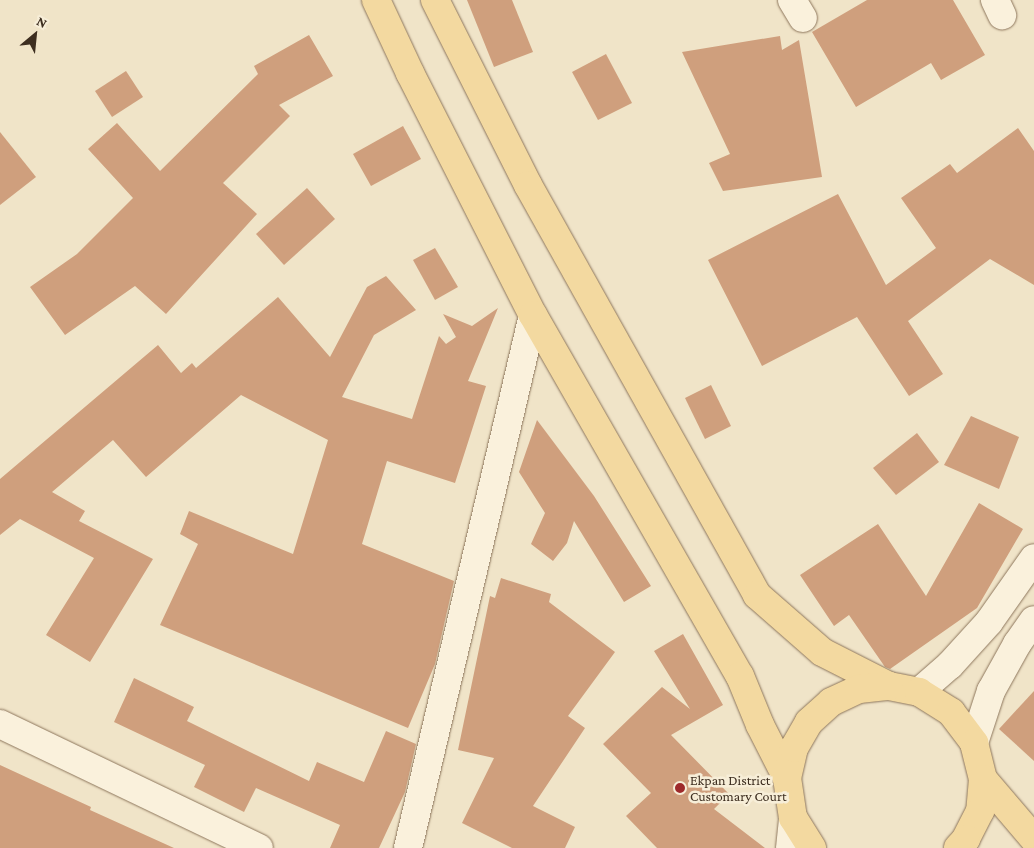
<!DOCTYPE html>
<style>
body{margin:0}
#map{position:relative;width:1034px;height:848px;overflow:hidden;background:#f0e4c8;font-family:"Crimson Pro",serif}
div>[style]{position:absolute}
.building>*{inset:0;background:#cf9f7d}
.roads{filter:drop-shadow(0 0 1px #8d765c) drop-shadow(0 0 1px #8d765c)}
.minor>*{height:28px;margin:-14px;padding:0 14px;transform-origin:14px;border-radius:14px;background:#faf1dc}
.major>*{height:28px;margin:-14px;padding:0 14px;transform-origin:14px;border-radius:14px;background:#f3d9a0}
.dots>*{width:14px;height:14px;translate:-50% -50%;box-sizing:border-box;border:2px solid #f7eed8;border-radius:50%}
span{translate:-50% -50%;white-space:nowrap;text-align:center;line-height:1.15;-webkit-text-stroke:5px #f7eed8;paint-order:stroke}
.poi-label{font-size:14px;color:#3d2e20}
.left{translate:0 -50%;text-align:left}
.north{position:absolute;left:10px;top:10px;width:50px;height:50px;-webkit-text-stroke:4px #f7eed8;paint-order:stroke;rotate:28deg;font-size:14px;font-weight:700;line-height:20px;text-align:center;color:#3d2e20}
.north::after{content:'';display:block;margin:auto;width:18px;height:22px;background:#3d2e20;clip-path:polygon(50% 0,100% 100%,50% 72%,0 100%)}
</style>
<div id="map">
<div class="building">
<i style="clip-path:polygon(467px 0,512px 0,533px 52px,494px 67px)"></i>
<i style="clip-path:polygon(867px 0,953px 0,985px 55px,941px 80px,931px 63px,856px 107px,812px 32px)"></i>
<i style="clip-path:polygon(309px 35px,333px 76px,279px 105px,290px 116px,223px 183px,257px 214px,166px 314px,135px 286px,65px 335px,30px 287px,77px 254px,133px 198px,88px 149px,117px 123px,160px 171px,258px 74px,254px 66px)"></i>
<i style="clip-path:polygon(780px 36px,782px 50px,799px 40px,822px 177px,723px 191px,709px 163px,730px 154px,682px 52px)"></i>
<i style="clip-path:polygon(606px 54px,632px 103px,598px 120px,572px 72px)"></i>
<i style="clip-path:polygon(126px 71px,143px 97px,112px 117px,95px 91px)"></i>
<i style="clip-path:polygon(403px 126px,421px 159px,371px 186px,353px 154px)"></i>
<i style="clip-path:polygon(1018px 128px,1034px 151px,1034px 285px,990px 259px,908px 321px,943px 374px,909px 396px,857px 317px,762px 366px,708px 260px,838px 194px,886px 285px,936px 248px,901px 198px,950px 164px,957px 173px)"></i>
<i style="clip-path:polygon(0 132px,36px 177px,0 205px)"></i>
<i style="clip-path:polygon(307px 188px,335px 219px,284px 265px,256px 234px)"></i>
<i style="clip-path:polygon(435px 248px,458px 287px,435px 300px,413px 260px)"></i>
<i style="clip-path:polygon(386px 276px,416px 310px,374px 335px,342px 397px,412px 419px,439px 336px,446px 344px,456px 337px,443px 314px,472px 326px,498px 308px,468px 381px,486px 386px,455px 483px,387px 461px,362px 544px,454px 581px,435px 664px,408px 728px,160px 625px,198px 544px,180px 534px,189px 511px,293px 554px,328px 440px,241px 395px,146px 477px,113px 440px,52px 492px,85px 511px,79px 521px,153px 559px,90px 662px,46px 635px,94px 558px,20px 519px,0 535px,0 479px,158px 345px,181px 373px,192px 363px,196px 368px,278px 297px,330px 357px,367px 287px)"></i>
<i style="clip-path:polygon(711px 385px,731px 426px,705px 439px,685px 398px)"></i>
<i style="clip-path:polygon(971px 416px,1019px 437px,999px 489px,944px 465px)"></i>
<i style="clip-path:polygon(537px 420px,594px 496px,651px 586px,624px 602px,574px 521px,567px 543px,553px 561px,531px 544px,545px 513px,519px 472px)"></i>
<i style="clip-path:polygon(917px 433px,939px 462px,896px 495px,873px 468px)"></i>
<i style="clip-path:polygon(979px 503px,1023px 529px,977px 608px,890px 669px,885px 667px,849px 615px,834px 626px,800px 575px,878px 524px,926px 596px)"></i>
<i style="clip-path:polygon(501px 578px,551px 594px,549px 602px,615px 652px,568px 716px,585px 728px,533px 806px,575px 827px,565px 848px,512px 848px,462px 823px,494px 758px,458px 750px,490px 596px,495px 598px)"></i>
<i style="clip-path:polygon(683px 634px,723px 705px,671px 735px,729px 794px,714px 809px,765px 848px,657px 848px,626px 816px,651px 793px,603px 744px,662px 687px,690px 709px,654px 651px)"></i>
<i style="clip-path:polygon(134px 678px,194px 707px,187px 721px,309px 781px,317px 762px,364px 782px,386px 731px,416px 744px,405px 792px,379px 848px,330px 848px,340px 825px,256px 788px,244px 812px,194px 787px,205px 765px,114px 722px)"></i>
<i style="clip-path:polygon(1034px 691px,1034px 761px,999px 729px)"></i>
<i style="clip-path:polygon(0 765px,91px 807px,90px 810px,174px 848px,0 848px)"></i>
</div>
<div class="roads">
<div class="minor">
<i style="left:792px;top:0;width:21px;rotate:59deg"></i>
<i style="left:995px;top:0;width:17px;rotate:65deg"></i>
<i style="left:919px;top:692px;width:41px;rotate:-41.1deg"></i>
<i style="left:950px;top:665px;width:58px;rotate:-47.8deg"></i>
<i style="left:989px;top:622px;width:78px;rotate:-54.9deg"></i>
<i style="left:0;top:724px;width:287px;rotate:25.6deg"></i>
<i style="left:974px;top:743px;width:55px;rotate:-71.9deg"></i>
<i style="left:991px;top:691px;width:54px;rotate:-61deg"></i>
<i style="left:1017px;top:644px;width:29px;rotate:-55deg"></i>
<i style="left:408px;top:848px;width:547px;rotate:-76.8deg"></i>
<i style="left:790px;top:848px;width:30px;rotate:-84deg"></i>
</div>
<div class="major">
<i style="left:376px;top:0;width:81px;rotate:65deg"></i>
<i style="left:410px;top:73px;width:271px;rotate:63.1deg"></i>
<i style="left:533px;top:315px;width:416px;rotate:60.2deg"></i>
<i style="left:740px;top:676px;width:53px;rotate:67.8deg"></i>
<i style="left:760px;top:725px;width:59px;rotate:63deg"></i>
<i style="left:435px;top:0;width:207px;rotate:63.3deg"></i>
<i style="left:528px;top:185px;width:470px;rotate:60.8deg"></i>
<i style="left:757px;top:595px;width:86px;rotate:41.2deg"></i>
<i style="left:822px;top:652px;width:75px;rotate:26.9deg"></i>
<i style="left:889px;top:686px;width:31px;rotate:11deg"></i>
<i style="left:919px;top:692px;width:38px;rotate:32deg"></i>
<i style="left:951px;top:712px;width:39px;rotate:53deg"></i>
<i style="left:974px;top:743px;width:37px;rotate:76deg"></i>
<i style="left:983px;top:779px;width:32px;rotate:95deg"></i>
<i style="left:980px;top:811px;width:31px;rotate:117deg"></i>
<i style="left:966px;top:839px;width:12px;rotate:132deg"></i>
<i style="left:983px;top:779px;width:79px;rotate:49.6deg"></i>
<i style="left:812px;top:848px;width:36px;rotate:-122deg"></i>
<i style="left:793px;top:818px;width:40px;rotate:-98.5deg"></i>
<i style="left:787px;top:778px;width:31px;rotate:-77deg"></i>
<i style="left:794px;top:748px;width:30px;rotate:-60deg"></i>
<i style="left:809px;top:722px;width:30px;rotate:-42deg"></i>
<i style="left:831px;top:702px;width:31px;rotate:-25deg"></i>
<i style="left:859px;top:689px;width:30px;rotate:-6deg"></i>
</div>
</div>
<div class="dots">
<i style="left:680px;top:788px;background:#9e2a2b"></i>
</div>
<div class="poi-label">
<span class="left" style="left:690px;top:788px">Ekpan District<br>Customary Court</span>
</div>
<div class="north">N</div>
</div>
